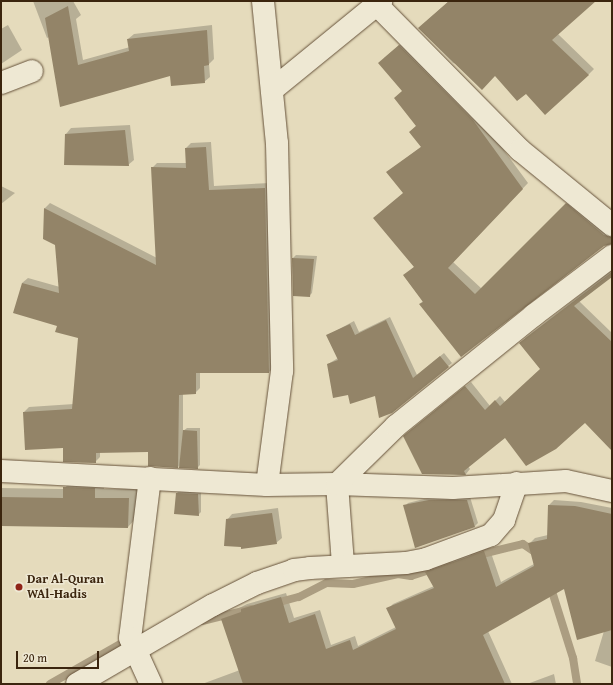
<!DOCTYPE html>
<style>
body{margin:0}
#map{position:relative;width:613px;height:685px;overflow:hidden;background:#e5dbbc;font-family:"Gentium Book Plus",serif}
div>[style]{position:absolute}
.shadow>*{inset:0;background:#0003}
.stream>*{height:8px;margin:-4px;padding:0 4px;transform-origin:4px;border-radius:4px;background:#ab9d81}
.building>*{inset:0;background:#938468}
.roads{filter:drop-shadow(0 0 1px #66523a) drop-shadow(0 0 1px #66523a)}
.minor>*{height:22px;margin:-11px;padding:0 11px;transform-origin:11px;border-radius:11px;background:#eee8d3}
.dots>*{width:11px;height:11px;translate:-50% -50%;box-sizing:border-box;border:2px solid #eee8d3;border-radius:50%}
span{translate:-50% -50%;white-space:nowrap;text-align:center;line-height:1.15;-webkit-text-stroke:3px #eee8d3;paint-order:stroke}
.poi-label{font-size:13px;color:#3b250e;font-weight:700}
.left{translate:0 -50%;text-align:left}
.frame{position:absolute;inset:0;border:2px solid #3b250e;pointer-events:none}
.scale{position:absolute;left:16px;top:651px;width:83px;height:18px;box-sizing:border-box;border:2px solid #3b250e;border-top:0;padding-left:5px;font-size:12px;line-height:14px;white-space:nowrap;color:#3b250e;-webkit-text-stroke:3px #eee8d3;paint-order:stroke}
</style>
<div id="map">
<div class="shadow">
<i style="clip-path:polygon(33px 1px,73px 1px,81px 15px,76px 19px,83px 60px,130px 47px,128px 39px,134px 34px,212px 25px,214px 59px,209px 64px,210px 77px,204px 82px,171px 75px,61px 106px,49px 37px,47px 38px)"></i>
<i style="clip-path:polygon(449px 1px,572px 1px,558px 34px,594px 69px,588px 75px,526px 93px,495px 74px,453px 63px,419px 28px)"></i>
<i style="clip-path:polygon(8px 25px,22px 50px,1px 64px,1px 29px)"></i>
<i style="clip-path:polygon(405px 40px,478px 115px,528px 183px,453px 262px,482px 289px,572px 199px,612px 231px,612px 243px,604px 245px,461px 355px,420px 304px,423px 301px,404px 276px,415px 266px,404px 193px,388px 172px,422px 146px,410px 132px,417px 125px,403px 91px,384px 58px)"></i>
<i style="clip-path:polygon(130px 125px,134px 160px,128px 165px,65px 164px,66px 134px,71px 128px)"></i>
<i style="clip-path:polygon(211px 142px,214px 186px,270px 183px,274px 367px,269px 372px,200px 372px,200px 388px,195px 393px,183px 394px,183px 431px,187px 428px,200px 428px,200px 465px,197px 468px,180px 465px,178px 467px,149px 451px,100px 451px,100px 457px,95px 462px,64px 447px,24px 412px,29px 407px,74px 404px,79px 337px,58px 325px,22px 283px,28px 278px,60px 287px,56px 244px,44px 238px,45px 208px,50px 203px,157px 258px,152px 168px,157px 163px,186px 163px,186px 148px,191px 143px)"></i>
<i style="clip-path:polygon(1px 186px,15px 193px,1px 204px)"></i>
<i style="clip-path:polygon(296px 255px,317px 256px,312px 293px,309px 296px,293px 258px)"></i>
<i style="clip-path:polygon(612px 270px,612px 275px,579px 301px,612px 333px,612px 449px,585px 422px,505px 436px,468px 466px,470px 469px,466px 474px,423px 473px,409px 432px,471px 382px,490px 406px,500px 396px,505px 402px,541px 369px,525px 338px)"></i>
<i style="clip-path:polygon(390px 317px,417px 375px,444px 353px,452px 363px,391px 413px,375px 395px,349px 394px,328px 364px,338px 358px,328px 335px,354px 321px,359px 332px)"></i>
<i style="clip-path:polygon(74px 478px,104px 479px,104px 489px,138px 489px,137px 517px,128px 527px,1px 525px,1px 488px,64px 489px)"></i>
<i style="clip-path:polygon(180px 490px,201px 491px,201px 512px,198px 515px,177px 493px)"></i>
<i style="clip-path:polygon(432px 497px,470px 497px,478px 523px,475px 526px,405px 506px,408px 503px)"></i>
<i style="clip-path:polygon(554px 500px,581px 502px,612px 508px,612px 667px,595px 661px,604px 631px,565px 587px,488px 631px,512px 684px,202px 684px,240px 670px,222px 620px,227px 614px,247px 604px,286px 593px,294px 618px,320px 610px,331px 645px,355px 636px,358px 646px,396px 627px,388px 609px,393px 604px,434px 586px,426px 572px,431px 567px,489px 547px,501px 582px,534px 564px,530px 543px,535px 538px,548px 535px,549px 505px)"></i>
<i style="clip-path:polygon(278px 508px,282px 538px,276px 543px,227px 520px,232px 514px)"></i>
<i style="clip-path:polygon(554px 674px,556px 684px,527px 684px)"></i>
</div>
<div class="stream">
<i style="left:474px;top:556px;width:50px;rotate:-13.8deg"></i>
<i style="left:523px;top:544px;width:18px;rotate:34deg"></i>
<i style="left:550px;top:585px;width:77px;rotate:72.5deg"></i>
<i style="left:573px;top:658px;width:26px;rotate:81deg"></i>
<i style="left:272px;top:604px;width:28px;rotate:-15deg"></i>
<i style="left:299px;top:597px;width:31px;rotate:-27deg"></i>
<i style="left:327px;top:583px;width:26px;rotate:2deg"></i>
<i style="left:353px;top:584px;width:46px;rotate:-12.5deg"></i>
<i style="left:398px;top:574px;width:13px;rotate:9deg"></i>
<i style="left:411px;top:576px;width:39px;rotate:-18deg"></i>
<i style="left:202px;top:621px;width:50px;rotate:-13.8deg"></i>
<i style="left:50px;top:684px;width:91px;rotate:-29.7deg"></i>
</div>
<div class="building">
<i style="clip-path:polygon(449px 1px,596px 1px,552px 40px,589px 75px,545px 115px,526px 94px,517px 101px,495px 76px,482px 90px,418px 28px)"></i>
<i style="clip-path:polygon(68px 6px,78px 65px,129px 51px,127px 39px,207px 30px,209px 65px,204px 66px,205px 83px,171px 86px,170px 76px,60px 107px,45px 18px)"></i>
<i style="clip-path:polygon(399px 45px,473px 120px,523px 189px,448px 268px,475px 294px,566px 203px,604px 235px,612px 237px,612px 244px,604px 246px,461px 357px,419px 304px,423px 302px,403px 275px,414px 267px,373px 218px,403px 193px,386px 172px,421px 147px,409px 132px,416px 126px,394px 98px,402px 91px,378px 63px)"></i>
<i style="clip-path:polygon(125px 130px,129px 166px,64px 165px,65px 134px)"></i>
<i style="clip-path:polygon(206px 147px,209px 190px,265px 188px,269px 373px,196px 373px,196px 394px,179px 395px,178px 468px,148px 466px,148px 452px,96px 453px,96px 463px,63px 462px,63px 448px,25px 450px,23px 412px,72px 409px,78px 338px,55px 332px,57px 326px,13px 313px,22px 283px,59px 293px,55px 245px,43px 239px,44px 208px,156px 265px,151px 167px,186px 168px,185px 148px)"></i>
<i style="clip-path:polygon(292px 258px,314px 259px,310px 297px,293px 296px)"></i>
<i style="clip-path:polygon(612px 272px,612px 277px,574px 306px,612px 342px,612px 451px,585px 423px,556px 449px,526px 466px,505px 438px,464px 471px,466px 475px,422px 474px,403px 436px,465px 386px,485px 410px,495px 400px,500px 406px,540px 369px,519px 343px)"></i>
<i style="clip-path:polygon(386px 320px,413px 378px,440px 356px,449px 367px,392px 413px,379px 418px,375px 396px,350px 404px,348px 395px,333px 398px,327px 364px,338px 360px,326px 335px,350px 324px,355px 335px)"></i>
<i style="clip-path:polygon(183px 430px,197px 431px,198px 469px,179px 468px)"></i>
<i style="clip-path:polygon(63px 487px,95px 488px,95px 498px,129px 498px,128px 528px,1px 526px,1px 497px,63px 498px)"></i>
<i style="clip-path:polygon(176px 493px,198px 494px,199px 516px,174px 514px)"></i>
<i style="clip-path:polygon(429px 500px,467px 500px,475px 527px,415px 548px,403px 505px)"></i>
<i style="clip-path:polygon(548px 505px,575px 506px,612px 514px,612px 630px,577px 640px,564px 589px,483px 635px,505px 684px,243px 684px,221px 619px,241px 612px,241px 609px,281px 597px,289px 623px,315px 614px,326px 649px,350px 640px,353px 650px,396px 629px,386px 608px,434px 588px,425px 572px,484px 551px,496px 587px,534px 566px,528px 543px,547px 539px)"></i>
<i style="clip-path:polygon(272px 513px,277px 544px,241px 549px,241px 547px,224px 546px,226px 519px)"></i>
</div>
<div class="roads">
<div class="minor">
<i style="left:263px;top:1px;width:143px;rotate:84.4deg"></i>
<i style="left:277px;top:143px;width:228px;rotate:88.7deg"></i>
<i style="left:282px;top:371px;width:115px;rotate:97.5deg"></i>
<i style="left:377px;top:5px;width:204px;rotate:45.4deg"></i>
<i style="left:520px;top:150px;width:119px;rotate:39.2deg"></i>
<i style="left:1px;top:83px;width:33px;rotate:-21deg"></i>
<i style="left:272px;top:90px;width:141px;rotate:-39.2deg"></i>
<i style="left:1px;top:471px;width:266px;rotate:3deg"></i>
<i style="left:267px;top:485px;width:70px;rotate:-0.8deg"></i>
<i style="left:337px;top:484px;width:116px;rotate:2deg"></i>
<i style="left:453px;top:488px;width:113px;rotate:-3.5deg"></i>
<i style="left:566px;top:481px;width:47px;rotate:12.3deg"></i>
<i style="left:150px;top:478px;width:161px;rotate:97.1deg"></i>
<i style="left:130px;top:638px;width:51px;rotate:65.5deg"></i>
<i style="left:343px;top:564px;width:80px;rotate:-94.3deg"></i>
<i style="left:337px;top:484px;width:83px;rotate:-44.5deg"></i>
<i style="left:396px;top:426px;width:177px;rotate:-38.8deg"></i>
<i style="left:534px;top:315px;width:98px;rotate:-37.1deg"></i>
<i style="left:77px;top:684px;width:157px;rotate:-30.2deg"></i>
<i style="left:213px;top:605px;width:49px;rotate:-26.6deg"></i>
<i style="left:257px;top:583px;width:39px;rotate:-19deg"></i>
<i style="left:294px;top:570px;width:16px;rotate:-7deg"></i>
<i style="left:310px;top:568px;width:96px;rotate:-3deg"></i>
<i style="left:406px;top:563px;width:20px;rotate:-11deg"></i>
<i style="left:426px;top:559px;width:69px;rotate:-20.3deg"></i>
<i style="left:491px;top:535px;width:20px;rotate:-49deg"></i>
<i style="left:504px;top:520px;width:39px;rotate:-71deg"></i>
</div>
</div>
<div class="dots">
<i style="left:19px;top:587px;background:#8f2418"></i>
</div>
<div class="poi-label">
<span class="left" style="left:27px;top:587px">Dar Al-Quran<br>WAl-Hadis</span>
</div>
<div class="frame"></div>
<div class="scale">20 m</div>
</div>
